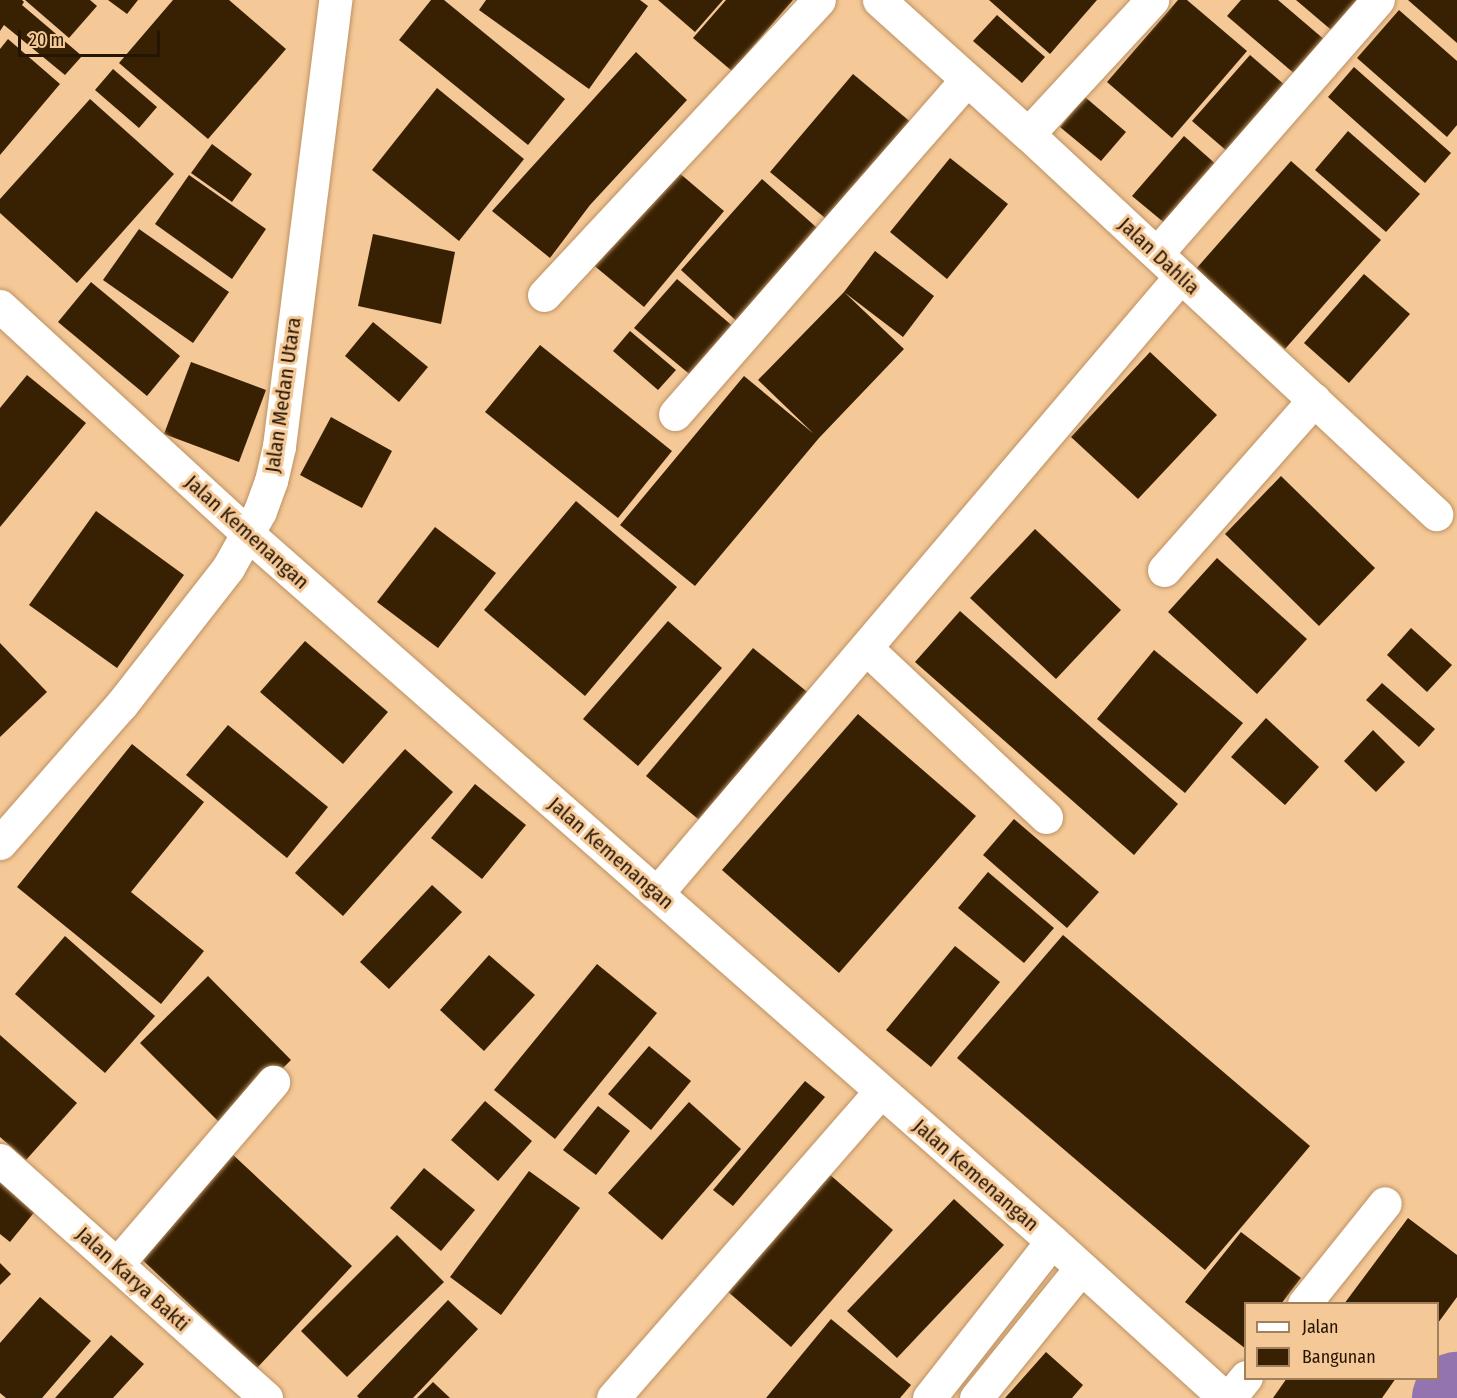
<!DOCTYPE html>
<style>
body{margin:0}
#map{position:relative;width:1457px;height:1398px;overflow:hidden;background:#f5c897;font-family:"Fira Sans Condensed",sans-serif}
div>[style]{position:absolute}
.river>*{height:86px;margin:-43px;padding:0 43px;transform-origin:43px;border-radius:43px;background:#9374ae}
.building>*{inset:0;background:#382103}
.roads{filter:drop-shadow(0 0 2px #bc9162) drop-shadow(0 0 2px #bc9162)}
.street>*{height:33px;margin:-16.5px;padding:0 16.5px;transform-origin:16.5px;border-radius:16.5px;background:#fff}
.secondary>*{height:33px;margin:-16.5px;padding:0 16.5px;transform-origin:16.5px;border-radius:16.5px;background:#fff}
span{translate:-50% -50%;white-space:nowrap;text-align:center;line-height:1.15;-webkit-text-stroke:6px #f5c897;paint-order:stroke}
.street-label{font-size:21px;color:#251503}
.legend{position:absolute;left:1244px;top:1302px;width:195px;height:78px;box-sizing:border-box;background:#f5c897;border:2px solid #a2805c;margin:0;padding:8px 10px;list-style:none;font-size:18px;color:#251503}
.legend li{display:flex;align-items:center;gap:12px;height:30px}
.legend b{width:30px;border:2px solid #a2805c}
.scale{position:absolute;left:18px;top:30px;width:142px;height:27px;box-sizing:border-box;border:3px solid #251503;border-top:0;padding-left:8px;font-size:18px;line-height:21px;white-space:nowrap;color:#251503;-webkit-text-stroke:4px #f5c897;paint-order:stroke}
</style>
<div id="map">
<div class="river">
<i style="left:1455px;top:1398px;width:4px;rotate:-56deg"></i>
</div>
<div class="building">
<i style="clip-path:polygon(0 0,22px 0,24px 2px,22px 5px,82px 56px,65px 75px,4px 25px,0 31px)"></i>
<i style="clip-path:polygon(25px 0,90px 0,97px 6px,69px 38px)"></i>
<i style="clip-path:polygon(108px 0,138px 0,127px 14px)"></i>
<i style="clip-path:polygon(173px 0,229px 0,286px 49px,208px 139px,119px 63px)"></i>
<i style="clip-path:polygon(431px 0,444px 0,565px 99px,528px 145px,399px 40px)"></i>
<i style="clip-path:polygon(486px 0,640px 0,648px 6px,589px 89px,479px 10px)"></i>
<i style="clip-path:polygon(658px 0,723px 0,695px 32px)"></i>
<i style="clip-path:polygon(726px 0,793px 0,732px 71px,693px 38px)"></i>
<i style="clip-path:polygon(989px 0,1097px 0,1050px 54px)"></i>
<i style="clip-path:polygon(1178px 0,1187px 0,1247px 51px,1172px 138px,1107px 82px)"></i>
<i style="clip-path:polygon(1241px 0,1278px 0,1326px 41px,1296px 75px,1227px 16px)"></i>
<i style="clip-path:polygon(1296px 0,1364px 0,1336px 34px)"></i>
<i style="clip-path:polygon(1408px 0,1457px 0,1457px 43px)"></i>
<i style="clip-path:polygon(1399px 10px,1457px 61px,1457px 125px,1447px 137px,1357px 58px)"></i>
<i style="clip-path:polygon(997px 15px,1045px 57px,1022px 83px,973px 41px)"></i>
<i style="clip-path:polygon(8px 39px,60px 84px,0 155px,0 49px)"></i>
<i style="clip-path:polygon(636px 52px,687px 100px,590px 205px,550px 258px,492px 211px)"></i>
<i style="clip-path:polygon(1250px 55px,1286px 86px,1228px 152px,1192px 121px)"></i>
<i style="clip-path:polygon(1354px 67px,1451px 153px,1425px 183px,1328px 97px)"></i>
<i style="clip-path:polygon(113px 69px,157px 107px,139px 128px,95px 90px)"></i>
<i style="clip-path:polygon(853px 74px,913px 124px,831px 223px,770px 172px)"></i>
<i style="clip-path:polygon(437px 88px,524px 159px,459px 241px,372px 170px)"></i>
<i style="clip-path:polygon(1085px 97px,1126px 132px,1101px 161px,1060px 127px)"></i>
<i style="clip-path:polygon(90px 99px,174px 174px,77px 283px,0 213px,0 199px)"></i>
<i style="clip-path:polygon(1348px 131px,1420px 194px,1386px 232px,1315px 170px)"></i>
<i style="clip-path:polygon(1184px 136px,1218px 166px,1167px 225px,1132px 196px)"></i>
<i style="clip-path:polygon(212px 144px,252px 174px,232px 202px,191px 173px)"></i>
<i style="clip-path:polygon(950px 158px,1008px 204px,947px 279px,890px 232px)"></i>
<i style="clip-path:polygon(1291px 161px,1381px 240px,1285px 349px,1195px 270px)"></i>
<i style="clip-path:polygon(671px 166px,724px 211px,644px 307px,591px 263px)"></i>
<i style="clip-path:polygon(189px 175px,266px 229px,232px 279px,155px 224px)"></i>
<i style="clip-path:polygon(762px 179px,825px 235px,743px 327px,681px 270px)"></i>
<i style="clip-path:polygon(139px 229px,229px 292px,193px 343px,103px 280px)"></i>
<i style="clip-path:polygon(373px 234px,455px 252px,441px 324px,358px 306px)"></i>
<i style="clip-path:polygon(875px 251px,934px 296px,903px 337px,844px 292px,904px 349px,819px 438px,695px 586px,620px 525px,744px 376px,814px 434px,758px 380px,844px 292px)"></i>
<i style="clip-path:polygon(1364px 274px,1410px 314px,1349px 383px,1304px 343px)"></i>
<i style="clip-path:polygon(677px 279px,735px 328px,693px 377px,634px 328px)"></i>
<i style="clip-path:polygon(91px 282px,180px 356px,147px 396px,58px 322px)"></i>
<i style="clip-path:polygon(373px 322px,428px 367px,399px 402px,345px 356px)"></i>
<i style="clip-path:polygon(630px 331px,676px 370px,658px 390px,613px 351px)"></i>
<i style="clip-path:polygon(540px 345px,672px 451px,618px 518px,485px 412px)"></i>
<i style="clip-path:polygon(1150px 352px,1217px 415px,1138px 499px,1071px 437px)"></i>
<i style="clip-path:polygon(191px 362px,266px 390px,239px 462px,164px 434px)"></i>
<i style="clip-path:polygon(27px 375px,86px 423px,0 527px,0 408px)"></i>
<i style="clip-path:polygon(331px 417px,392px 451px,362px 508px,300px 475px)"></i>
<i style="clip-path:polygon(1281px 476px,1375px 568px,1319px 626px,1225px 534px)"></i>
<i style="clip-path:polygon(576px 501px,677px 587px,585px 696px,484px 610px)"></i>
<i style="clip-path:polygon(96px 511px,184px 575px,117px 668px,29px 605px)"></i>
<i style="clip-path:polygon(435px 527px,496px 573px,438px 648px,377px 602px)"></i>
<i style="clip-path:polygon(1035px 529px,1121px 610px,1056px 679px,970px 598px)"></i>
<i style="clip-path:polygon(1217px 558px,1307px 639px,1257px 694px,1168px 612px)"></i>
<i style="clip-path:polygon(960px 611px,1178px 804px,1134px 855px,915px 662px)"></i>
<i style="clip-path:polygon(668px 621px,722px 668px,638px 766px,583px 719px)"></i>
<i style="clip-path:polygon(1411px 628px,1452px 665px,1427px 692px,1387px 655px)"></i>
<i style="clip-path:polygon(305px 641px,388px 712px,343px 764px,260px 692px)"></i>
<i style="clip-path:polygon(0 643px,47px 692px,0 737px)"></i>
<i style="clip-path:polygon(753px 648px,816px 699px,709px 828px,646px 776px)"></i>
<i style="clip-path:polygon(1154px 650px,1243px 723px,1185px 793px,1097px 719px)"></i>
<i style="clip-path:polygon(1382px 683px,1435px 729px,1419px 747px,1366px 700px)"></i>
<i style="clip-path:polygon(858px 714px,976px 816px,839px 973px,722px 870px)"></i>
<i style="clip-path:polygon(1266px 718px,1319px 767px,1285px 805px,1231px 757px)"></i>
<i style="clip-path:polygon(228px 725px,328px 807px,287px 858px,186px 775px)"></i>
<i style="clip-path:polygon(1373px 730px,1405px 762px,1376px 792px,1344px 761px)"></i>
<i style="clip-path:polygon(132px 744px,204px 802px,131px 892px,204px 951px,161px 1004px,17px 887px)"></i>
<i style="clip-path:polygon(405px 749px,453px 792px,343px 916px,295px 873px)"></i>
<i style="clip-path:polygon(475px 784px,526px 825px,482px 879px,431px 838px)"></i>
<i style="clip-path:polygon(1014px 819px,1099px 892px,1067px 928px,983px 855px)"></i>
<i style="clip-path:polygon(988px 872px,1054px 928px,1024px 963px,958px 908px)"></i>
<i style="clip-path:polygon(432px 885px,462px 912px,389px 989px,360px 962px)"></i>
<i style="clip-path:polygon(1063px 935px,1310px 1146px,1205px 1270px,957px 1058px)"></i>
<i style="clip-path:polygon(65px 936px,155px 1016px,105px 1073px,15px 994px)"></i>
<i style="clip-path:polygon(955px 946px,1000px 982px,931px 1067px,886px 1030px)"></i>
<i style="clip-path:polygon(489px 955px,535px 995px,484px 1051px,440px 1010px)"></i>
<i style="clip-path:polygon(597px 964px,657px 1013px,555px 1139px,494px 1090px)"></i>
<i style="clip-path:polygon(208px 976px,291px 1060px,224px 1127px,140px 1043px)"></i>
<i style="clip-path:polygon(0 1035px,77px 1103px,26px 1160px,0 1137px)"></i>
<i style="clip-path:polygon(649px 1046px,691px 1081px,651px 1130px,608px 1094px)"></i>
<i style="clip-path:polygon(805px 1081px,825px 1097px,733px 1206px,713px 1190px)"></i>
<i style="clip-path:polygon(485px 1101px,532px 1141px,498px 1181px,451px 1140px)"></i>
<i style="clip-path:polygon(689px 1102px,741px 1149px,662px 1240px,608px 1193px)"></i>
<i style="clip-path:polygon(598px 1106px,630px 1131px,596px 1175px,563px 1150px)"></i>
<i style="clip-path:polygon(230px 1152px,352px 1266px,257px 1368px,135px 1253px)"></i>
<i style="clip-path:polygon(424px 1168px,475px 1210px,441px 1251px,390px 1208px)"></i>
<i style="clip-path:polygon(0 1171px,41px 1204px,10px 1242px,0 1234px)"></i>
<i style="clip-path:polygon(529px 1171px,580px 1208px,501px 1315px,450px 1277px)"></i>
<i style="clip-path:polygon(828px 1173px,893px 1230px,791px 1347px,726px 1290px)"></i>
<i style="clip-path:polygon(954px 1199px,1004px 1245px,897px 1358px,847px 1311px)"></i>
<i style="clip-path:polygon(1408px 1218px,1457px 1255px,1457px 1297px,1438px 1323px,1438px 1304px,1344px 1304px)"></i>
<i style="clip-path:polygon(1241px 1232px,1301px 1278px,1281px 1304px,1246px 1304px,1246px 1349px,1185px 1302px)"></i>
<i style="clip-path:polygon(397px 1235px,444px 1282px,347px 1377px,301px 1331px)"></i>
<i style="clip-path:polygon(0 1263px,11px 1274px,0 1285px)"></i>
<i style="clip-path:polygon(40px 1297px,91px 1341px,42px 1398px,6px 1398px,0 1393px,0 1343px)"></i>
<i style="clip-path:polygon(448px 1300px,478px 1329px,413px 1398px,359px 1398px,357px 1396px)"></i>
<i style="clip-path:polygon(831px 1319px,911px 1385px,900px 1398px,766px 1398px)"></i>
<i style="clip-path:polygon(111px 1335px,144px 1364px,113px 1398px,55px 1398px)"></i>
<i style="clip-path:polygon(1046px 1352px,1083px 1385px,1072px 1398px,1005px 1398px)"></i>
<i style="clip-path:polygon(1287px 1378px,1396px 1378px,1382px 1398px,1273px 1398px)"></i>
<i style="clip-path:polygon(433px 1382px,450px 1398px,417px 1398px)"></i>
</div>
<div class="roads">
<div class="street">
<i style="left:879px;top:0;width:200px;rotate:42deg"></i>
<i style="left:1028px;top:134px;width:558px;rotate:42.96deg"></i>
<i style="left:1028px;top:134px;width:183px;rotate:-47.2deg"></i>
<i style="left:1157px;top:253px;width:336px;rotate:-48.9deg"></i>
<i style="left:544px;top:295px;width:403px;rotate:-47deg"></i>
<i style="left:0;top:306px;width:338px;rotate:42.6deg"></i>
<i style="left:249px;top:535px;width:1069px;rotate:41.32deg"></i>
<i style="left:1052px;top:1241px;width:234px;rotate:42.2deg"></i>
<i style="left:675px;top:414px;width:444px;rotate:-48.9deg"></i>
<i style="left:1164px;top:570px;width:227px;rotate:-48.6deg"></i>
<i style="left:866px;top:648px;width:247px;rotate:43.2deg"></i>
<i style="left:657px;top:893px;width:809px;rotate:-49.66deg"></i>
<i style="left:0;top:1160px;width:357px;rotate:41.8deg"></i>
<i style="left:117px;top:1264px;width:240px;rotate:-49.4deg"></i>
<i style="left:1304px;top:1304px;width:129px;rotate:-51.3deg"></i>
<i style="left:613px;top:1398px;width:406px;rotate:-48.9deg"></i>
<i style="left:929px;top:1398px;width:199px;rotate:-51.9deg"></i>
<i style="left:976px;top:1398px;width:167px;rotate:-51.1deg"></i>
<i style="left:1229px;top:1398px;width:27px;rotate:-51deg"></i>
</div>
<div class="secondary">
<i style="left:0;top:843px;width:184px;rotate:-48.8deg"></i>
<i style="left:121px;top:705px;width:174px;rotate:-52deg"></i>
<i style="left:228px;top:568px;width:65px;rotate:-60.7deg"></i>
<i style="left:260px;top:511px;width:32px;rotate:-70deg"></i>
<i style="left:271px;top:481px;width:36px;rotate:-77deg"></i>
<i style="left:279px;top:446px;width:450px;rotate:-82.8deg"></i>
</div>
</div>
<div class="street-label">
<span style="left:1159px;top:256px;rotate:43deg">Jalan Dahlia</span>
<span style="left:283px;top:395px;rotate:-82deg">Jalan Medan Utara</span>
<span style="left:247px;top:532px;rotate:42deg">Jalan Kemenangan</span>
<span style="left:611px;top:853px;rotate:41deg">Jalan Kemenangan</span>
<span style="left:976px;top:1175px;rotate:41deg">Jalan Kemenangan</span>
<span style="left:133px;top:1279px;rotate:42deg">Jalan Karya Bakti</span>
</div>
<ul class="legend">
<li><b style="height:8px;background:#fff"></b>Jalan</li>
<li><b style="height:16px;background:#382103"></b>Bangunan</li>
</ul>
<div class="scale">20 m</div>
</div>
